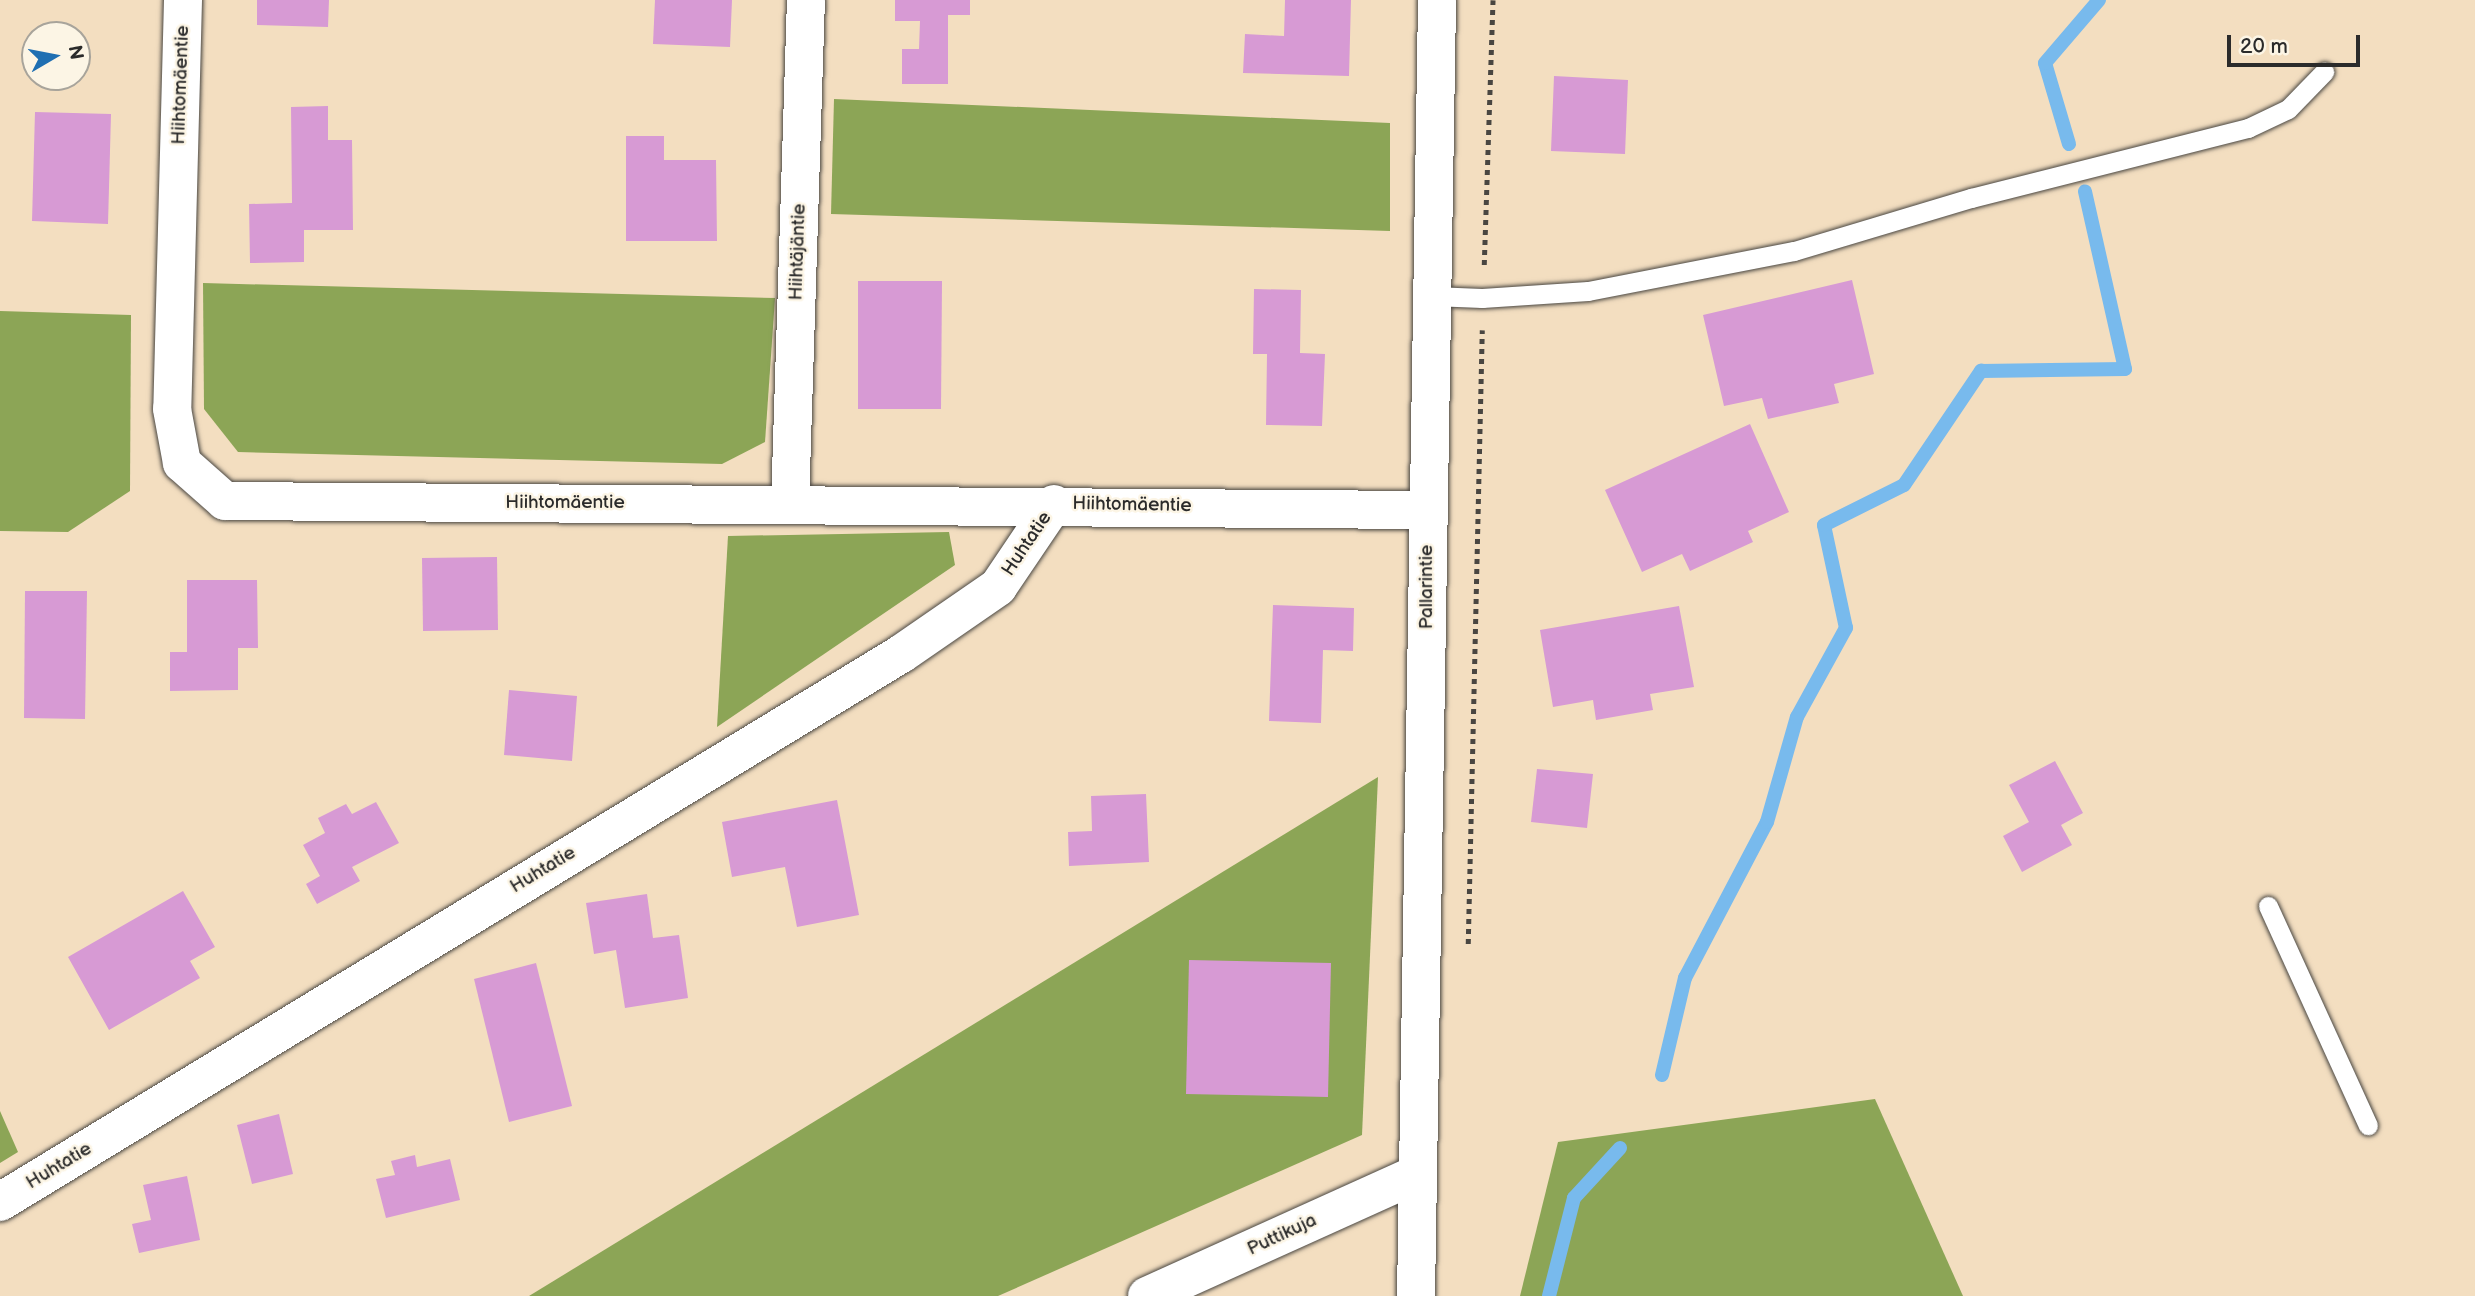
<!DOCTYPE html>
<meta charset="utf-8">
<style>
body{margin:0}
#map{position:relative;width:2475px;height:1296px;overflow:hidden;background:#f3dec0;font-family:"Balsamiq Sans",sans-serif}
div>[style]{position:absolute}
.forest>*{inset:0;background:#8ca556}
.stream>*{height:14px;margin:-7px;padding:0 7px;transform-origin:7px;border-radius:7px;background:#78baed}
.building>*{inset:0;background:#d79ad4}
.path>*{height:4.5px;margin-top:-2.25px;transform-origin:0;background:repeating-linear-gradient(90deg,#494641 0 5px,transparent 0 10px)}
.roads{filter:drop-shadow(0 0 2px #494641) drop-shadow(0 0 2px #494641)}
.service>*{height:19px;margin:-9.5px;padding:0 9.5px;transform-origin:9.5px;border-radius:9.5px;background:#fff}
.minor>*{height:38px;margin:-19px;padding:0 19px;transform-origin:19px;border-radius:19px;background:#fff}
.tertiary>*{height:38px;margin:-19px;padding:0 19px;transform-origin:19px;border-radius:19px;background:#fff}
span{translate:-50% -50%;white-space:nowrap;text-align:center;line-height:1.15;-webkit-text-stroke:5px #fcf5e5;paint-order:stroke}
.street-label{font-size:19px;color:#2b2b2b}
.north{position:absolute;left:21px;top:21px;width:70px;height:70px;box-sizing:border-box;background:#fcf5e5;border:2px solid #a8a49b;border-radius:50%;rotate:80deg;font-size:19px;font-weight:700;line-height:28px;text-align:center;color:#2b2b2b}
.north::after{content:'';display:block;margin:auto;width:24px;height:32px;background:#1f6fb2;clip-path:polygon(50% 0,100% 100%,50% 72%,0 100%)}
.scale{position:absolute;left:2227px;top:35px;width:133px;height:32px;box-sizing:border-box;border:4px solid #2b2b2b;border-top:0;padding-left:9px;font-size:21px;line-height:24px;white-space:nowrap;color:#2b2b2b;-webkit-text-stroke:5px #fcf5e5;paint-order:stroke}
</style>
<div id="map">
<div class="forest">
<i style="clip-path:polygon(834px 99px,1390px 123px,1390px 231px,831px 214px)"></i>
<i style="clip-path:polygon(203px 283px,775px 298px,765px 442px,722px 464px,238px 452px,204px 409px)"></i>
<i style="clip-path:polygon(0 311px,131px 315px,130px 491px,68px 532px,0 531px)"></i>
<i style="clip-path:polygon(949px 532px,955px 565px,717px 727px,728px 536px)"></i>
<i style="clip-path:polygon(1378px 777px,1362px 1135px,998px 1296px,529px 1296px)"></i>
<i style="clip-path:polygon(1875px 1099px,1963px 1296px,1520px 1296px,1558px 1142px)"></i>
<i style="clip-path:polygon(0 1111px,18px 1152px,0 1163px)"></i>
</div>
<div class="stream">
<i style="left:2069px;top:144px;width:84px;rotate:-106.5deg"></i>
<i style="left:2045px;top:63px;width:83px;rotate:-49.4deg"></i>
<i style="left:1662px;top:1075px;width:100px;rotate:-76.7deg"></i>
<i style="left:1685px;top:978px;width:176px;rotate:-62.3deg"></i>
<i style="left:1767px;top:822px;width:109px;rotate:-74.1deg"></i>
<i style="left:1797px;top:717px;width:102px;rotate:-61.2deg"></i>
<i style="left:1846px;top:628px;width:105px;rotate:-102.1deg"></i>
<i style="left:1824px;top:525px;width:89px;rotate:-26.6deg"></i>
<i style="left:1904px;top:485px;width:138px;rotate:-56deg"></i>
<i style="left:1981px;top:371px;width:144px;rotate:-0.8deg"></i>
<i style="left:2125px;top:369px;width:182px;rotate:-102.7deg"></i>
<i style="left:1549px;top:1296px;width:101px;rotate:-75.7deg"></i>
<i style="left:1574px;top:1198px;width:68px;rotate:-47.4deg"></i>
</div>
<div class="building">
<i style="clip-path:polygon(257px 0,329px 0,328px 27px,257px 25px)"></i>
<i style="clip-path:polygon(655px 0,732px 0,730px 47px,653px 44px)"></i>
<i style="clip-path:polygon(895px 0,970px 0,970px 15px,948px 15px,948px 84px,902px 84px,902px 49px,919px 49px,920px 21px,895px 21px)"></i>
<i style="clip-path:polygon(1285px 0,1351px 0,1349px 76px,1243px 73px,1245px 34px,1284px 36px)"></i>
<i style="clip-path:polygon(1554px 76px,1628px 80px,1625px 154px,1551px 151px)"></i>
<i style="clip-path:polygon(328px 106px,328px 140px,352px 140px,353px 230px,304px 230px,304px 262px,250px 263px,249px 204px,292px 203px,291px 107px)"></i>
<i style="clip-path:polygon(35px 112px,111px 114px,108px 224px,32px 221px)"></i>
<i style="clip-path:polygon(626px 136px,664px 136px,664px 160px,716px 160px,717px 241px,626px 241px)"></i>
<i style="clip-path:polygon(1852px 280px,1874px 374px,1834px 384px,1839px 403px,1768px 419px,1762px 398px,1724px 406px,1703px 315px)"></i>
<i style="clip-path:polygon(858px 281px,942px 281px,941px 409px,858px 409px)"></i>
<i style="clip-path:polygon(1254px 289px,1301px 290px,1300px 353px,1325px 354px,1322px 426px,1266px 425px,1267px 354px,1253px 354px)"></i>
<i style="clip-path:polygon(1750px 424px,1789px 512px,1748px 531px,1753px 542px,1690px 571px,1682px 554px,1642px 572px,1605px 490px)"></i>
<i style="clip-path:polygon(497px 557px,498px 630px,423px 631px,422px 558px)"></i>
<i style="clip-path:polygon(187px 580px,257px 580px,258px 648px,238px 648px,238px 690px,170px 691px,170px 652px,187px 652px)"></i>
<i style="clip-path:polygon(25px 591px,87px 591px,85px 719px,24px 718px)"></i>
<i style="clip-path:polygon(1273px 605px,1354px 608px,1353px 651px,1323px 650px,1321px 723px,1269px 721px)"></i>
<i style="clip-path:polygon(1679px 606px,1694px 687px,1650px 694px,1653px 710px,1596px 720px,1593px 700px,1553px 707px,1540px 630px)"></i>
<i style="clip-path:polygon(509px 690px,577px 696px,572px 761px,504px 755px)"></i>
<i style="clip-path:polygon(2055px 761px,2083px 813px,2061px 825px,2072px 845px,2022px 872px,2003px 836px,2029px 822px,2009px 785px)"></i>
<i style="clip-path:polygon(1537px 769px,1593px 774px,1587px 828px,1531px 822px)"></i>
<i style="clip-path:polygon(1146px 794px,1149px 862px,1069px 866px,1068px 832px,1092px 831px,1091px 796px)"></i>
<i style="clip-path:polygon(837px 800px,859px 915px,797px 927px,785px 867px,732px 877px,722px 822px)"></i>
<i style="clip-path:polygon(376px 802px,399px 843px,352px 867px,360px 881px,317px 904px,306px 884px,320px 876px,303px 845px,325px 833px,318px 818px,346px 804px,352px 814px)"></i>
<i style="clip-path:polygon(183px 891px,215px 947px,190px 961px,200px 978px,109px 1030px,68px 957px)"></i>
<i style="clip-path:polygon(647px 894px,653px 938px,679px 935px,688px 998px,625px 1008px,616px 950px,594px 954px,586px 903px)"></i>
<i style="clip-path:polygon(1189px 960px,1331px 963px,1328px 1097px,1186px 1094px)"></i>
<i style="clip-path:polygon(536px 963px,572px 1106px,509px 1122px,474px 979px)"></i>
<i style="clip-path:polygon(279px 1114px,293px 1174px,252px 1184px,237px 1125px)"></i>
<i style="clip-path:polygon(415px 1155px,417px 1167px,450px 1159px,460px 1200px,386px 1218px,376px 1179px,395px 1175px,391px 1161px)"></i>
<i style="clip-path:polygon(187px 1176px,200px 1240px,139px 1253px,132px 1224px,151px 1220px,143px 1185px)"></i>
</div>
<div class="path">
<i style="left:1484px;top:265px;width:265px;rotate:-88.1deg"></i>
<i style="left:1468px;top:944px;width:614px;rotate:-88.69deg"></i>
</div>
<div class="roads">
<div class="service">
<i style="left:1432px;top:296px;width:50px;rotate:2.3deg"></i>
<i style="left:1482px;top:298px;width:106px;rotate:-3.8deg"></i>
<i style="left:1588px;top:291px;width:210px;rotate:-11deg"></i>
<i style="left:1794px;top:251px;width:185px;rotate:-16.7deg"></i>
<i style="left:1971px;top:198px;width:286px;rotate:-14.2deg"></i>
<i style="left:2248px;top:128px;width:44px;rotate:-25.4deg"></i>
<i style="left:2288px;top:109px;width:52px;rotate:-45.8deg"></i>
<i style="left:2268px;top:906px;width:241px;rotate:65.5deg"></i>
</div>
<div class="minor">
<i style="left:183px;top:0;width:409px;rotate:91.5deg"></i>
<i style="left:172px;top:409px;width:55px;rotate:79.5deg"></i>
<i style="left:182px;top:463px;width:57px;rotate:41.5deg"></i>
<i style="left:225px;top:501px;width:1202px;rotate:0.43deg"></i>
<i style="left:790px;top:505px;width:505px;rotate:-88.19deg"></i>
<i style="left:0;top:1202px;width:1055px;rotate:-31.31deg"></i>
<i style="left:901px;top:654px;width:118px;rotate:-34.6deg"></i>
<i style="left:998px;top:587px;width:100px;rotate:-56deg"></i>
<i style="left:1147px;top:1296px;width:296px;rotate:-24.3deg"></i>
</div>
<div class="tertiary">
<i style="left:1416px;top:1296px;width:1296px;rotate:-89.07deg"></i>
</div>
</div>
<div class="street-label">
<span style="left:181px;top:85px;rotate:-88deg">Hiihtomäentie</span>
<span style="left:798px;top:252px;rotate:-88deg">Hiihtäjäntie</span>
<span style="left:565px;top:503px">Hiihtomäentie</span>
<span style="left:1132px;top:505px;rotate:1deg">Hiihtomäentie</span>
<span style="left:1027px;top:544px;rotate:-56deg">Huhtatie</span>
<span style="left:1427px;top:587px;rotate:-90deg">Pallarintie</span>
<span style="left:543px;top:870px;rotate:-31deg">Huhtatie</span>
<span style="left:59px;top:1166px;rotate:-31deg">Huhtatie</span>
<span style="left:1282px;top:1235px;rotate:-25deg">Puttikuja</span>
</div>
<div class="north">N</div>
<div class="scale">20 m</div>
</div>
